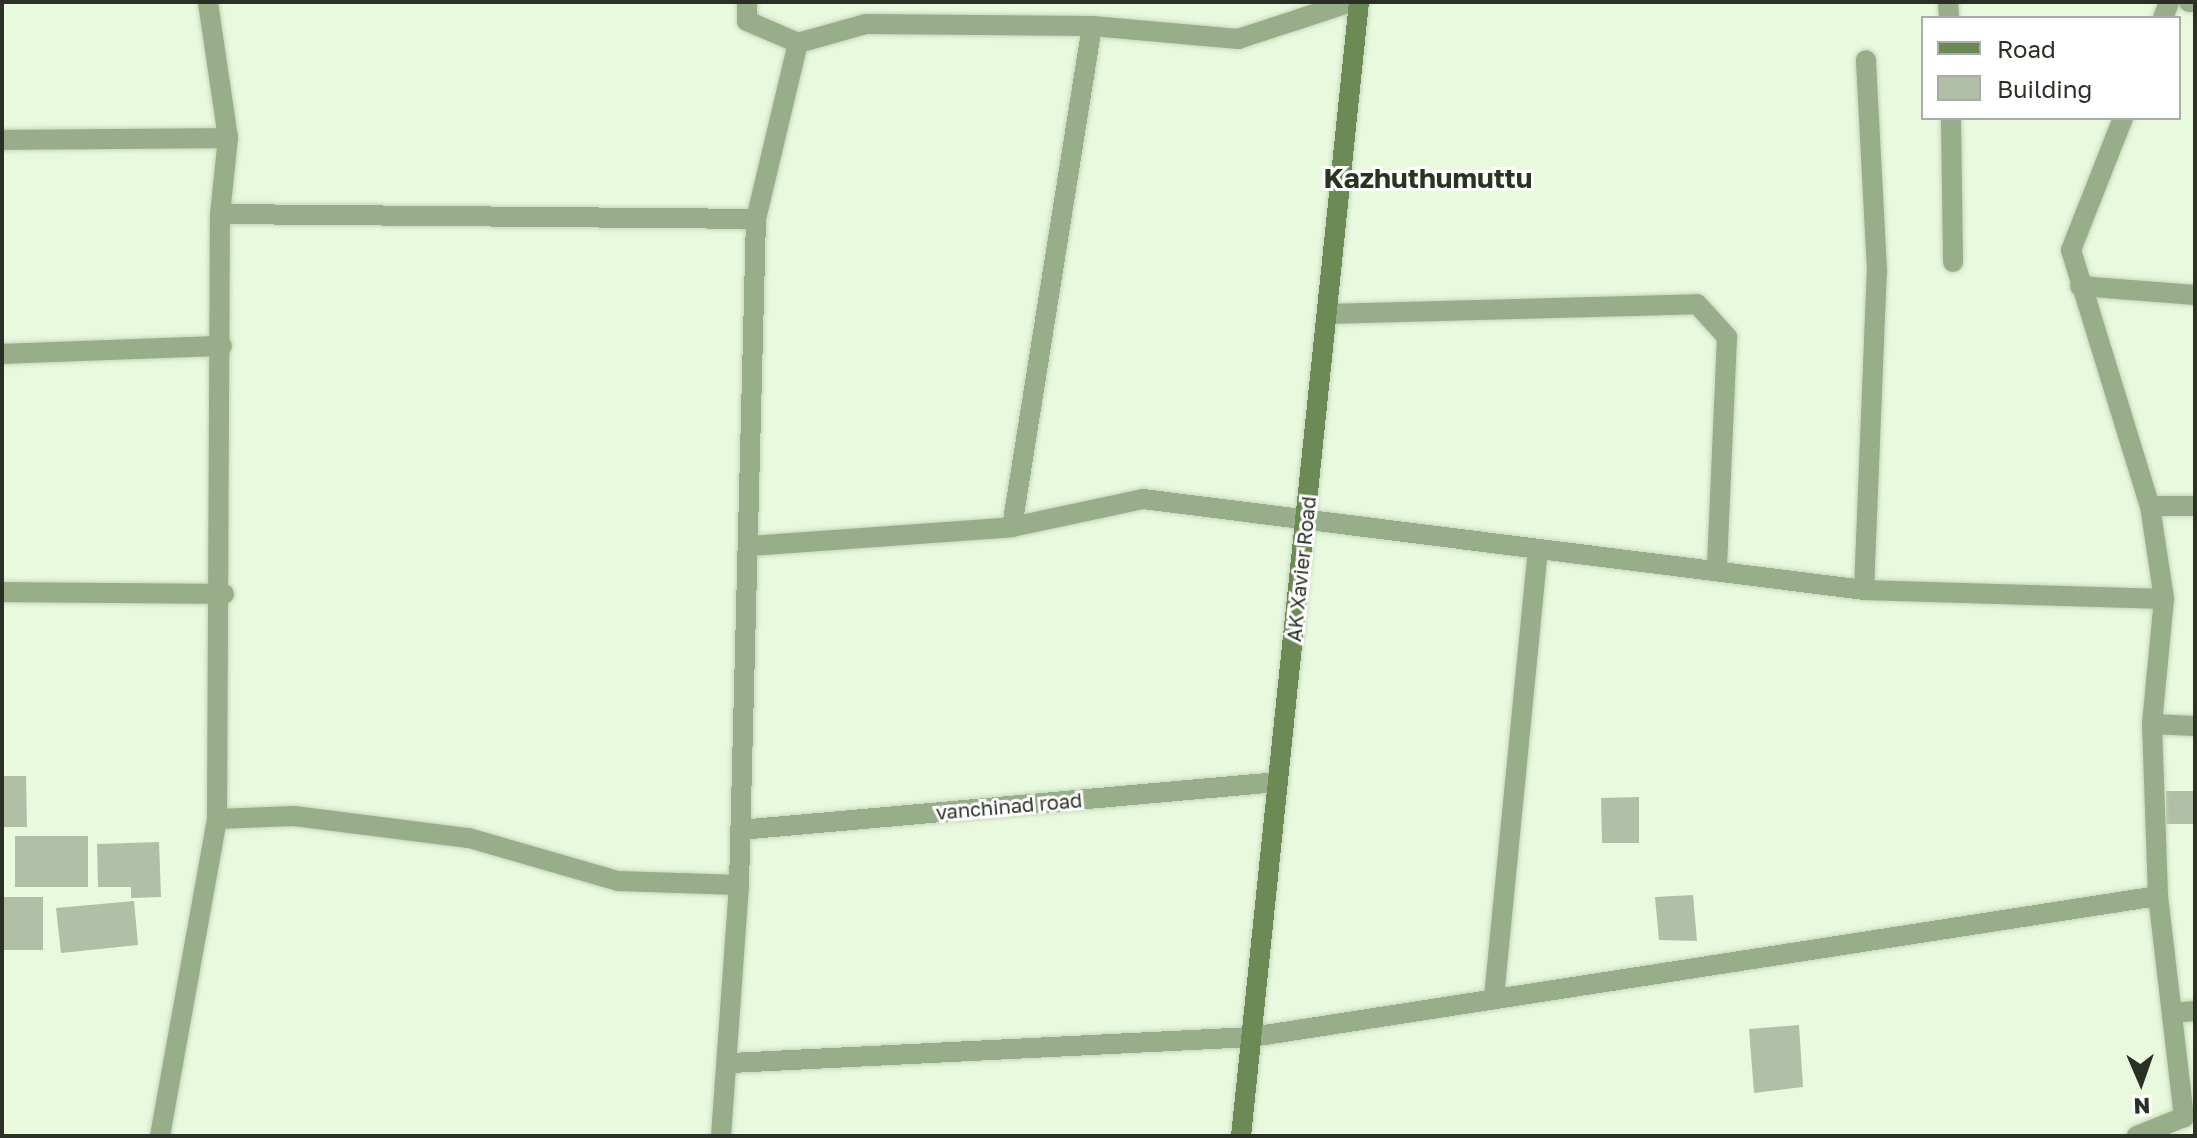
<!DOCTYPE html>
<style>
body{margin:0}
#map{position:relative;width:2197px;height:1138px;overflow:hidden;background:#e9f9de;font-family:"Golos Text",sans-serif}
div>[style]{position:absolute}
.building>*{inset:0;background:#b0bfa6}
.roads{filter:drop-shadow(0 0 2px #c7d5bd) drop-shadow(0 0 2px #c7d5bd)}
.street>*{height:20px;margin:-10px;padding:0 10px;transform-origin:10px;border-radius:10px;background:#98ad89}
.secondary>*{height:20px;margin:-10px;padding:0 10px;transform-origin:10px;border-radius:10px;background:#6c8a55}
span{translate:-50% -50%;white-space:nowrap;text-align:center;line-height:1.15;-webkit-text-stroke:6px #fff;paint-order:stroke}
.street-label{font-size:20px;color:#2b3027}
.district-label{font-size:28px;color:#293521;font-weight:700}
.frame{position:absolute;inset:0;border:4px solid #2b3027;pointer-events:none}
.legend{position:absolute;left:1921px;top:16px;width:260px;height:104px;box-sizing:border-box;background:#fff;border:2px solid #aaaca9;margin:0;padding:10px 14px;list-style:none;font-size:24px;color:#2b3027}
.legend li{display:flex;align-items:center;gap:16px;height:40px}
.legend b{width:40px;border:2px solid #aaaca9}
.north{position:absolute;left:2101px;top:1042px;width:80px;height:80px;-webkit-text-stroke:6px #fff;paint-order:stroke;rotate:178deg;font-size:22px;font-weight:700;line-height:32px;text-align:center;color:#2b3027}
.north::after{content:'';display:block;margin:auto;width:28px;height:36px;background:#2b3027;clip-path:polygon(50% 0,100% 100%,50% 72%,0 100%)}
</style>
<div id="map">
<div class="building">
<i style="clip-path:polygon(2px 776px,26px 776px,27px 827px,2px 827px)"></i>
<i style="clip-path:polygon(2166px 791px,2195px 791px,2195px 824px,2166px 824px)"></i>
<i style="clip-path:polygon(1639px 797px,1639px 843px,1602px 843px,1601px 798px)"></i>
<i style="clip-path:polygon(15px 836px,88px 836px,88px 887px,15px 887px)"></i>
<i style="clip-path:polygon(159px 842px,161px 897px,131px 898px,131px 887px,98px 887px,97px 844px)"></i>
<i style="clip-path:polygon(1693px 895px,1697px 941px,1659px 940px,1655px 897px)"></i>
<i style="clip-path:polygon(2px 897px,43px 897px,43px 950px,2px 950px)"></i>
<i style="clip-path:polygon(134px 901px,138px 945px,61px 953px,56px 908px)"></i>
<i style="clip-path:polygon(1799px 1025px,1803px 1087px,1754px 1093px,1749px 1029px)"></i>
</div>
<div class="roads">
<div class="street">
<i style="left:747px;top:2px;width:19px;rotate:90deg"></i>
<i style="left:747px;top:21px;width:56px;rotate:23.3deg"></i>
<i style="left:1948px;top:2px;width:16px;rotate:86deg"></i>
<i style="left:2189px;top:2px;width:6px"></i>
<i style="left:2163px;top:18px;width:17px;rotate:-69deg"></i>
<i style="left:1951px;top:118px;width:144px;rotate:89.2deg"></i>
<i style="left:2123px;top:118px;width:142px;rotate:111.5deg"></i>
<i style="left:2071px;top:250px;width:268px;rotate:72.9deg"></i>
<i style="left:2150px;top:506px;width:94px;rotate:81.4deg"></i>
<i style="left:2164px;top:599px;width:126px;rotate:95.5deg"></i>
<i style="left:2152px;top:724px;width:172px;rotate:88deg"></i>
<i style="left:2158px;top:896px;width:223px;rotate:83.3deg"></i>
<i style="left:2184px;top:1117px;width:51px;rotate:158deg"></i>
<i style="left:2px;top:140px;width:226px;rotate:-0.5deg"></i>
<i style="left:220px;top:214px;width:536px;rotate:0.53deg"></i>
<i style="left:2080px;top:286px;width:115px;rotate:4.5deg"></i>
<i style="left:1327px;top:314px;width:370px;rotate:-1.5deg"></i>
<i style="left:1697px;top:304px;width:45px;rotate:47.7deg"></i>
<i style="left:1727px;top:337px;width:233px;rotate:92.5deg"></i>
<i style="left:2px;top:354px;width:220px;rotate:-2.1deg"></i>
<i style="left:2150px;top:506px;width:45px"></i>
<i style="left:1012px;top:527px;width:507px;rotate:-80.93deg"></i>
<i style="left:750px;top:546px;width:263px;rotate:-4.1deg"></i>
<i style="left:1012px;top:527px;width:134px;rotate:-12.1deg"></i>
<i style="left:1143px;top:499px;width:727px;rotate:7.19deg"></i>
<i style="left:1864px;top:590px;width:300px;rotate:1.7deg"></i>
<i style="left:1864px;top:590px;width:319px;rotate:-87.7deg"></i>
<i style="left:1877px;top:271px;width:211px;rotate:-93deg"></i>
<i style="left:2px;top:592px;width:222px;rotate:0.5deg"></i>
<i style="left:2152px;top:724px;width:43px;rotate:2.7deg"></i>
<i style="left:217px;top:819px;width:77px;rotate:-2.2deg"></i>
<i style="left:294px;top:816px;width:176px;rotate:7.2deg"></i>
<i style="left:469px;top:838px;width:155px;rotate:16.1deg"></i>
<i style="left:618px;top:881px;width:121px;rotate:1.9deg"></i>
<i style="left:740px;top:830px;width:540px;rotate:-5.1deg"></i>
<i style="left:1494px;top:997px;width:450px;rotate:-84.4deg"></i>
<i style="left:2172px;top:1013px;width:23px;rotate:-5deg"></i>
<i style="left:731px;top:1063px;width:522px;rotate:-2.86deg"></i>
<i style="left:1252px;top:1037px;width:917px;rotate:-8.85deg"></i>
<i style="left:160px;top:1136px;width:322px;rotate:-79.8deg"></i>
<i style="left:217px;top:819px;width:605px;rotate:-89.72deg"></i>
<i style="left:220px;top:214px;width:76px;rotate:-84deg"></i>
<i style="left:228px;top:138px;width:137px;rotate:-98.4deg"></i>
<i style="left:721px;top:1136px;width:252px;rotate:-85.9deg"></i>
<i style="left:739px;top:885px;width:666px;rotate:-88.54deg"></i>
<i style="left:756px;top:219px;width:181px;rotate:-76.6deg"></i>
<i style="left:798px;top:43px;width:71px;rotate:-15.6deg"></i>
<i style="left:866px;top:24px;width:226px;rotate:0.5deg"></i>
<i style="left:1092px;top:26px;width:147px;rotate:5.1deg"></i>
<i style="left:1238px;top:39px;width:119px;rotate:-18.1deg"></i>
</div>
<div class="secondary">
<i style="left:1241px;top:1136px;width:1140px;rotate:-84.06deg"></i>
</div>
</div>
<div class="street-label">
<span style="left:1301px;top:569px;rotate:-84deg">AK Xavier Road</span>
<span style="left:1009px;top:806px;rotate:-5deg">vanchinad road</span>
</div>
<div class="district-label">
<span style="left:1428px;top:178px">Kazhuthumuttu</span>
</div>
<div class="frame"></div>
<ul class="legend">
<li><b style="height:10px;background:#6c8a55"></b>Road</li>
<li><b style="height:22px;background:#b0bfa6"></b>Building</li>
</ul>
<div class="north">N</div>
</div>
